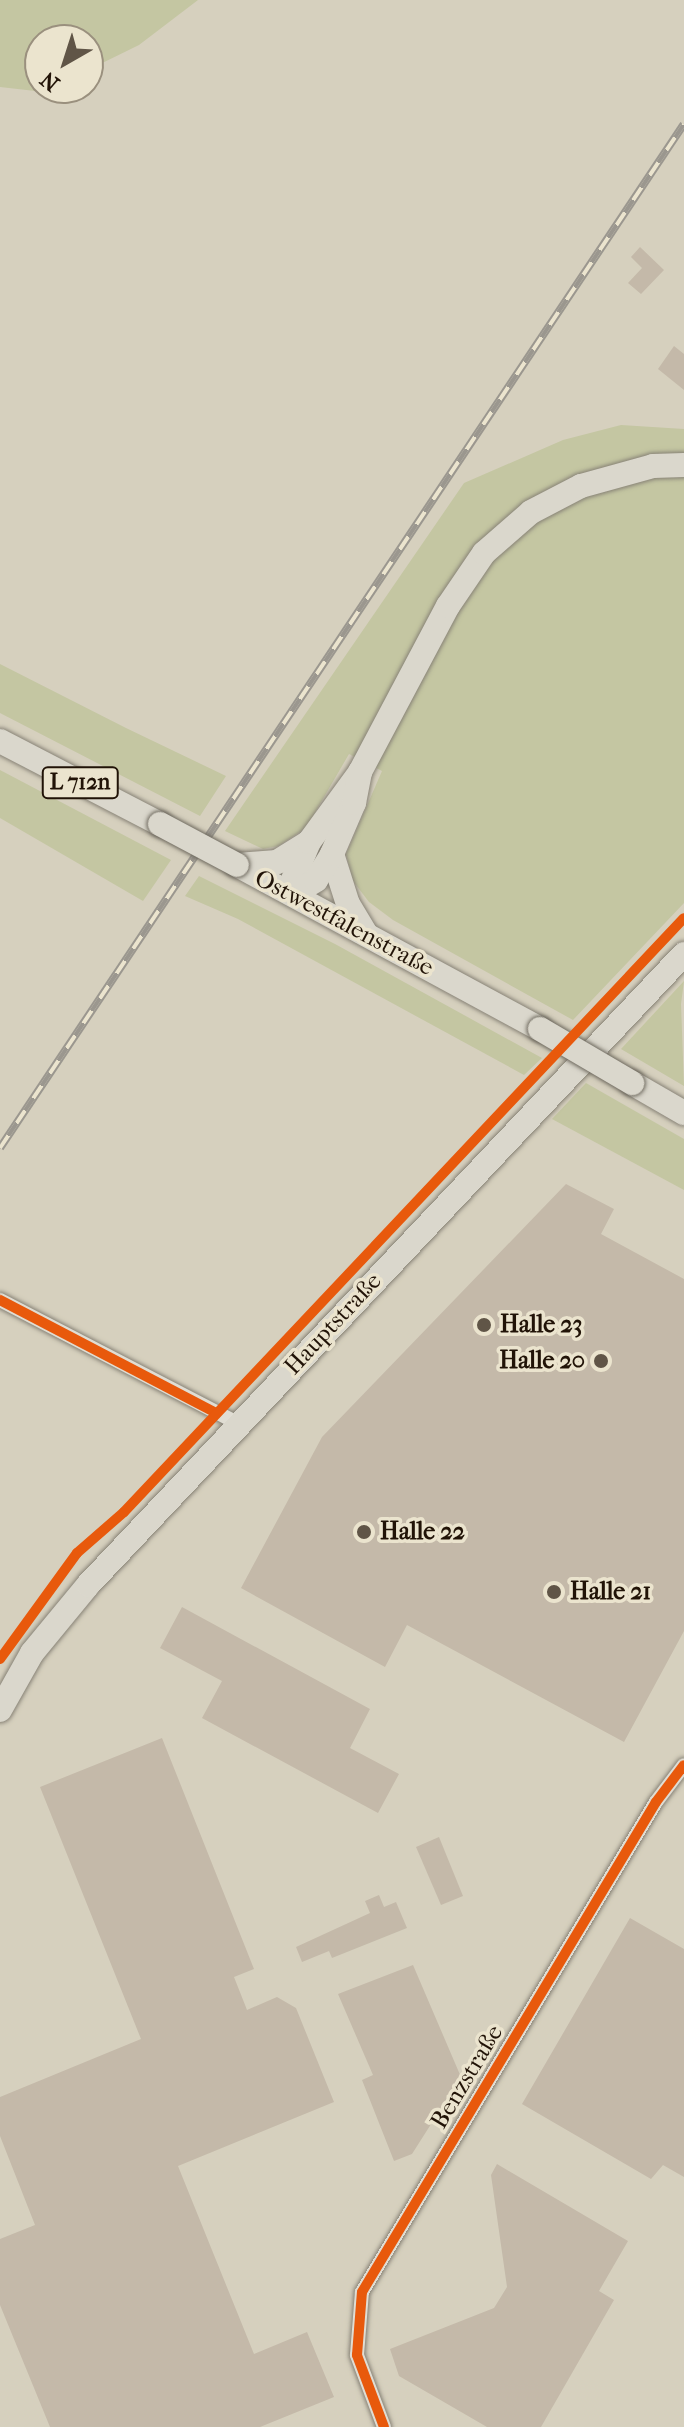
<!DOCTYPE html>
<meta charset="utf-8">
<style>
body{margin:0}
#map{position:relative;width:684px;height:2427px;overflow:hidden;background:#d6d0be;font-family:"IM FELL French Canon",serif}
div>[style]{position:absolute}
.green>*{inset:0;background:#c4c6a2}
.building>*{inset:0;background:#c4b9a9}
.roads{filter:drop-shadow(0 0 2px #878276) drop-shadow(0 0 2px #878276)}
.street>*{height:14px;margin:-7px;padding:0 7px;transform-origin:7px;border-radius:7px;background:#e0ddd3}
.primary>*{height:24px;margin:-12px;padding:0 12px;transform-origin:12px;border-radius:12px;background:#dad7cc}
.rail>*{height:8px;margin-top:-4px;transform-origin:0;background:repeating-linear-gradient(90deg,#ebe4ce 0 15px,#9b978f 0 30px);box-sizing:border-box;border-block:2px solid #9b978f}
.bridges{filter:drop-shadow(0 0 2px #6e695e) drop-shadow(0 0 2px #6e695e)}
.primary-bridge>*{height:24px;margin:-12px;padding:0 12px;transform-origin:12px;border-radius:12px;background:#dad7cc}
.cycleway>*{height:10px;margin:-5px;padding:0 5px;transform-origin:5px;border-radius:5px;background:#e8590c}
.dots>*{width:22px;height:22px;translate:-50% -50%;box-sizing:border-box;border:4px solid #ebe4ce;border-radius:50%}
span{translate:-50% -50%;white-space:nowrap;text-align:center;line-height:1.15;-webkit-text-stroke:7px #ebe4ce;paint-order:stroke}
.shield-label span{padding:2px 6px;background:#ebe4ce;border:2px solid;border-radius:6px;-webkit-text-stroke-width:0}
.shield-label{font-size:22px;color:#211307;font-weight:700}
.street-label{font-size:24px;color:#211307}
.poi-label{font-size:24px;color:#211307;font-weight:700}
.left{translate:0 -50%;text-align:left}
.right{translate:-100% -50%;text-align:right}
.north{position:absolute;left:24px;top:24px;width:80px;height:80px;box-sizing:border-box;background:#ebe4ce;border:2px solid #9a907e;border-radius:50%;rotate:219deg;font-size:22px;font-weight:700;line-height:32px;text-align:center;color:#211307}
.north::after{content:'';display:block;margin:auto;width:28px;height:36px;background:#605547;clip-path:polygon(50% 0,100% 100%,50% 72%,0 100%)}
</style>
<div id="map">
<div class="green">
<i style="clip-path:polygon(0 0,198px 0,139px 45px,88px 70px,88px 40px,40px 40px,40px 88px,52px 88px,44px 92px,0 87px)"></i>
<i style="clip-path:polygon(621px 425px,684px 429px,684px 903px,573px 1020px,393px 920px,369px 902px,353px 881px,346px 854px,382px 771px,349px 754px,306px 828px,278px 846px,263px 849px,225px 831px,464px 483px,563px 440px)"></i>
<i style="clip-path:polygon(0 664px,126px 728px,226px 776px,200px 816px,0 713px)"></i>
<i style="clip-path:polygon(0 770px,171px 860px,143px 901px,0 818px)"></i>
<i style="clip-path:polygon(199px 876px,335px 944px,542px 1058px,524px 1075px,238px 919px,185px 896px)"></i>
<i style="clip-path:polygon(684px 981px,681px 1004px,684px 1086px,621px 1049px)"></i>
<i style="clip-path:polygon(586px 1083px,684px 1139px,684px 1190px,552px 1119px)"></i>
</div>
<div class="building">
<i style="clip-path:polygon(640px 247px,664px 270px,641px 294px,628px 283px,642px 268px,631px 257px)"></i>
<i style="clip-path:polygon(674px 346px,684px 354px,684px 390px,658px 369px)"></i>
<i style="clip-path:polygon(566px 1184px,614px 1209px,601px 1234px,684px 1279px,684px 1631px,624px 1742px,407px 1625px,385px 1667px,241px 1588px,322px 1437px)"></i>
<i style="clip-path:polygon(182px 1607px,370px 1709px,350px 1748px,399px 1774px,378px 1813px,202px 1718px,222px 1681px,160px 1648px)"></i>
<i style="clip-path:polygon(162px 1738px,254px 1969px,234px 1977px,247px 2010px,277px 1997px,296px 2008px,334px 2102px,178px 2166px,254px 2354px,307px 2332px,334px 2397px,260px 2427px,50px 2427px,0 2305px,0 2239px,35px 2225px,0 2136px,0 2097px,141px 2039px,40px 1787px)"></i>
<i style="clip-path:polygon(439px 1837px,463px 1896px,441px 1905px,416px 1847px)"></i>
<i style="clip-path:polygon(379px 1895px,384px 1907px,396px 1902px,407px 1928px,332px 1958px,329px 1951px,302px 1962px,296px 1947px,370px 1913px,365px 1901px)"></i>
<i style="clip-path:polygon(630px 1918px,684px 1949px,684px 2177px,663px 2165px,651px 2179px,522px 2104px)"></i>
<i style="clip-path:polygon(413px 1965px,461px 2077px,412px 2154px,394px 2161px,362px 2080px,373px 2075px,338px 1994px)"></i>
<i style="clip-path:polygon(497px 2164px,628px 2241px,599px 2291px,614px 2300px,541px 2427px,487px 2427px,399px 2376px,390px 2349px,494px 2308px,507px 2287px,491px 2175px)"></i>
</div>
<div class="roads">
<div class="street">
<i style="left:0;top:1300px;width:269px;rotate:27.4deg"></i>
<i style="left:384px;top:2427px;width:77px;rotate:-110.6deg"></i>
<i style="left:357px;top:2355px;width:63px;rotate:-85.5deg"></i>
<i style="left:362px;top:2292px;width:571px;rotate:-59.04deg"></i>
<i style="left:656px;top:1802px;width:46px;rotate:-52.9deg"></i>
</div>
<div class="primary">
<i style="left:0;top:741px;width:180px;rotate:27.4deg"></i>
<i style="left:332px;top:854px;width:52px;rotate:72.3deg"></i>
<i style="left:348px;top:904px;width:33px;rotate:59deg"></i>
<i style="left:237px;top:865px;width:345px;rotate:28.4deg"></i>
<i style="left:237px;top:865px;width:40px;rotate:-4.3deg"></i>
<i style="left:277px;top:862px;width:36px;rotate:-32deg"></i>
<i style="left:293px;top:894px;width:14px;rotate:-90deg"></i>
<i style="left:293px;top:880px;width:41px;rotate:-67.2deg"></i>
<i style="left:309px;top:842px;width:87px;rotate:-53.9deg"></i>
<i style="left:360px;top:772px;width:188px;rotate:-62.1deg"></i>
<i style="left:448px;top:606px;width:64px;rotate:-55.8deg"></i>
<i style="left:484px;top:553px;width:62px;rotate:-41.1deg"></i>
<i style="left:531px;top:512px;width:56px;rotate:-27.5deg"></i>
<i style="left:581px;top:486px;width:75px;rotate:-15.5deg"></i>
<i style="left:653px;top:466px;width:31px;rotate:-2deg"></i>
<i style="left:293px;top:894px;width:27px;rotate:-31deg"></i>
<i style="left:316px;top:880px;width:31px;rotate:-58deg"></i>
<i style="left:332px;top:854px;width:56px;rotate:-66.7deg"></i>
<i style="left:354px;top:803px;width:32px;rotate:-79deg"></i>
<i style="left:632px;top:1083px;width:60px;rotate:30deg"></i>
<i style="left:0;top:1710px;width:65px;rotate:-60.7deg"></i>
<i style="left:32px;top:1653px;width:88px;rotate:-50.5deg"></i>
<i style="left:88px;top:1585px;width:868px;rotate:-46.63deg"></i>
</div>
</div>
<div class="rail">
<i style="left:0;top:1148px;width:1231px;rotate:-56.26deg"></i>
</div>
<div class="bridges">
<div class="primary-bridge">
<i style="left:160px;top:824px;width:87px;rotate:28deg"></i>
<i style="left:540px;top:1029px;width:107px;rotate:30.4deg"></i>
</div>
</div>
<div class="cycleway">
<i style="left:0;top:1300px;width:244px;rotate:27.6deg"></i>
<i style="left:0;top:1659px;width:131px;rotate:-54deg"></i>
<i style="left:77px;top:1553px;width:62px;rotate:-41.1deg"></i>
<i style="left:124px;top:1512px;width:816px;rotate:-46.69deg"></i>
<i style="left:384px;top:2427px;width:77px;rotate:-110.6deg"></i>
<i style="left:357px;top:2355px;width:63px;rotate:-85.5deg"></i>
<i style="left:362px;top:2292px;width:571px;rotate:-59.04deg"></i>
<i style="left:656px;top:1802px;width:46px;rotate:-52.9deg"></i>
</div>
<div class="dots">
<i style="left:484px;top:1325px;background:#605547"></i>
<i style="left:601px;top:1361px;background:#605547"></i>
<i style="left:364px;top:1532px;background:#605547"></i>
<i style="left:554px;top:1592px;background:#605547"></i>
</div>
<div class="shield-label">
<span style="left:80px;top:783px">L 712n</span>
</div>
<div class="street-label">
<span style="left:344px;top:923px;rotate:28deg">Ostwestfalenstraße</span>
<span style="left:333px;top:1324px;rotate:-47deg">Hauptstraße</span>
<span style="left:467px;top:2077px;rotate:-59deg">Benzstraße</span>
</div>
<div class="poi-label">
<span class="left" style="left:500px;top:1325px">Halle 23</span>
<span class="right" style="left:585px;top:1361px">Halle 20</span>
<span class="left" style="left:380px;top:1532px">Halle 22</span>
<span class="left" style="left:570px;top:1592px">Halle 21</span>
</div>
<div class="north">N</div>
</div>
